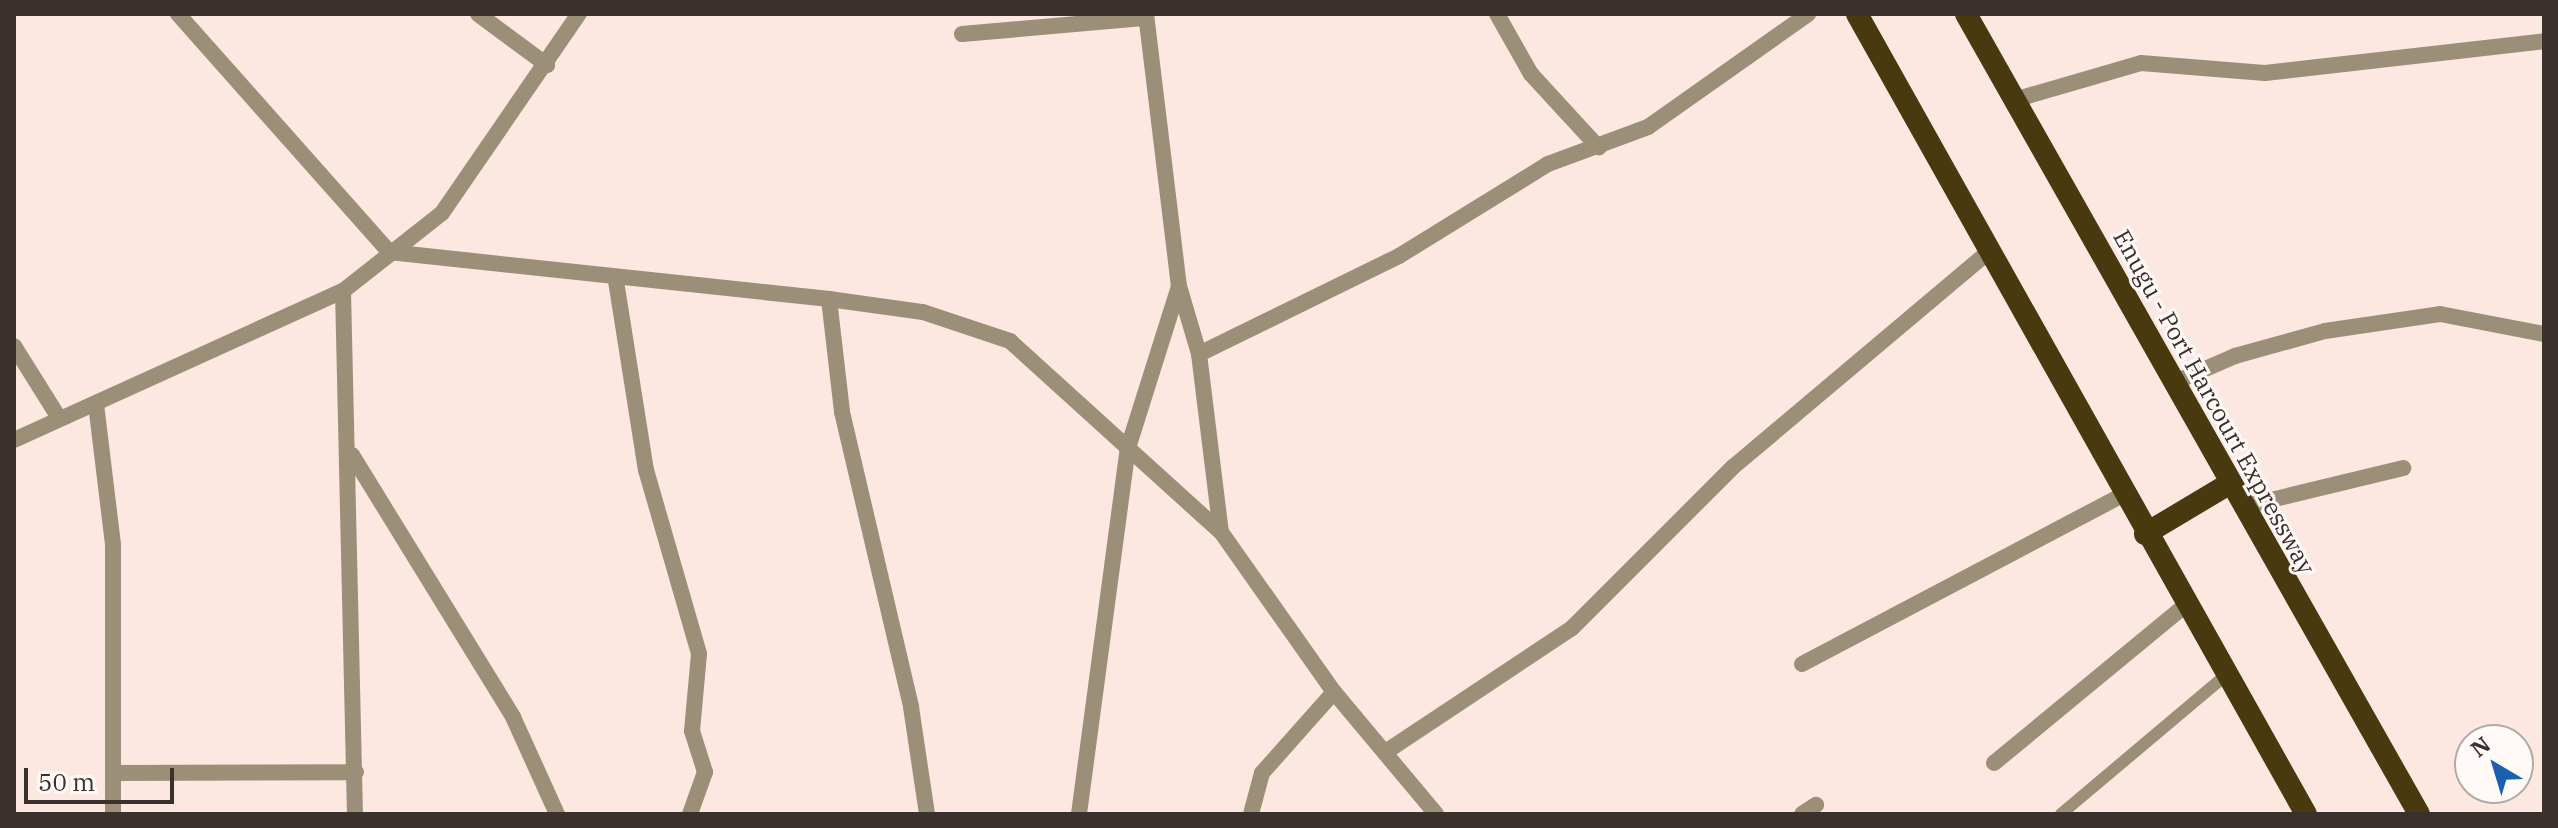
<!DOCTYPE html>
<style>
body{margin:0}
#map{position:relative;width:2558px;height:828px;overflow:hidden;background:#fde8e1;font-family:"IBM Plex Serif",serif}
div>[style]{position:absolute}
.service>*{height:12px;margin:-6px;padding:0 6px;transform-origin:6px;border-radius:6px;background:#9b9077}
.minor>*{height:16px;margin:-8px;padding:0 8px;transform-origin:8px;border-radius:8px;background:#9b9077}
.trunk>*{height:22px;margin:-11px;padding:0 11px;transform-origin:11px;border-radius:11px;background:#48390e}
span{translate:-50% -50%;white-space:nowrap;text-align:center;line-height:1.15;-webkit-text-stroke:6px #fff9f7;paint-order:stroke}
.street-label{font-size:24px;color:#3a302c}
.frame{position:absolute;inset:0;border:16px solid #3a302c;pointer-events:none}
.north{position:absolute;left:2454px;top:724px;width:80px;height:80px;box-sizing:border-box;background:#fff9f7;border:2px solid #b0a9a6;border-radius:50%;rotate:322deg;font-size:22px;font-weight:700;line-height:32px;text-align:center;color:#3a302c}
.north::after{content:'';display:block;margin:auto;width:28px;height:36px;background:#1a60b0;clip-path:polygon(50% 0,100% 100%,50% 72%,0 100%)}
.scale{position:absolute;left:24px;top:768px;width:150px;height:36px;box-sizing:border-box;border:4px solid #3a302c;border-top:0;padding-left:10px;font-size:24px;line-height:28px;white-space:nowrap;color:#3a302c;-webkit-text-stroke:6px #fff9f7;paint-order:stroke}
</style>
<div id="map">
<div class="service">
<i style="left:2061px;top:814px;width:214px;rotate:-40.1deg"></i>
</div>
<div class="minor">
<i style="left:178px;top:14px;width:318px;rotate:48.4deg"></i>
<i style="left:389px;top:252px;width:443px;rotate:6.1deg"></i>
<i style="left:829px;top:299px;width:95px;rotate:7.9deg"></i>
<i style="left:923px;top:312px;width:92px;rotate:18.4deg"></i>
<i style="left:1010px;top:341px;width:285px;rotate:42.2deg"></i>
<i style="left:1221px;top:532px;width:196px;rotate:54.8deg"></i>
<i style="left:1334px;top:692px;width:159px;rotate:50.1deg"></i>
<i style="left:478px;top:14px;width:86px;rotate:36.5deg"></i>
<i style="left:1146px;top:14px;width:274px;rotate:83.1deg"></i>
<i style="left:1179px;top:286px;width:71px;rotate:73.6deg"></i>
<i style="left:1199px;top:354px;width:179px;rotate:83deg"></i>
<i style="left:1497px;top:14px;width:69px;rotate:60.5deg"></i>
<i style="left:1531px;top:74px;width:100px;rotate:47.4deg"></i>
<i style="left:962px;top:34px;width:185px;rotate:-5deg"></i>
<i style="left:2014px;top:100px;width:132px;rotate:-16.2deg"></i>
<i style="left:2141px;top:63px;width:124px;rotate:4.6deg"></i>
<i style="left:2265px;top:73px;width:281px;rotate:-6.5deg"></i>
<i style="left:616px;top:281px;width:191px;rotate:81deg"></i>
<i style="left:646px;top:470px;width:191px;rotate:73.9deg"></i>
<i style="left:699px;top:654px;width:77px;rotate:95.2deg"></i>
<i style="left:692px;top:731px;width:43px;rotate:72.4deg"></i>
<i style="left:705px;top:772px;width:45px;rotate:109.7deg"></i>
<i style="left:343px;top:291px;width:523px;rotate:88.69deg"></i>
<i style="left:829px;top:299px;width:114px;rotate:83.4deg"></i>
<i style="left:842px;top:412px;width:303px;rotate:76.8deg"></i>
<i style="left:911px;top:707px;width:108px;rotate:81.5deg"></i>
<i style="left:14px;top:346px;width:85px;rotate:58deg"></i>
<i style="left:1199px;top:354px;width:223px;rotate:-26.1deg"></i>
<i style="left:1399px;top:256px;width:175px;rotate:-31.7deg"></i>
<i style="left:1548px;top:164px;width:107px;rotate:-20.3deg"></i>
<i style="left:1648px;top:127px;width:196px;rotate:-35.2deg"></i>
<i style="left:2173px;top:383px;width:68px;rotate:-23.5deg"></i>
<i style="left:2235px;top:356px;width:93px;rotate:-15.5deg"></i>
<i style="left:2325px;top:331px;width:116px;rotate:-8.4deg"></i>
<i style="left:2440px;top:314px;width:106px;rotate:10.9deg"></i>
<i style="left:96px;top:404px;width:142px;rotate:83.1deg"></i>
<i style="left:113px;top:545px;width:269px;rotate:90deg"></i>
<i style="left:14px;top:440px;width:361px;rotate:-24.4deg"></i>
<i style="left:343px;top:291px;width:126px;rotate:-38.2deg"></i>
<i style="left:442px;top:213px;width:242px;rotate:-55.5deg"></i>
<i style="left:352px;top:455px;width:308px;rotate:58.4deg"></i>
<i style="left:513px;top:717px;width:107px;rotate:65.6deg"></i>
<i style="left:2242px;top:507px;width:166px;rotate:-13.6deg"></i>
<i style="left:1802px;top:664px;width:364px;rotate:-27.8deg"></i>
<i style="left:1387px;top:751px;width:222px;rotate:-33.6deg"></i>
<i style="left:1572px;top:628px;width:228px;rotate:-45deg"></i>
<i style="left:1733px;top:467px;width:334px;rotate:-40.1deg"></i>
<i style="left:1994px;top:763px;width:249px;rotate:-39.5deg"></i>
<i style="left:113px;top:773px;width:243px;rotate:-0.2deg"></i>
<i style="left:1079px;top:814px;width:369px;rotate:-82.4deg"></i>
<i style="left:1128px;top:448px;width:170px;rotate:-72.5deg"></i>
<i style="left:1251px;top:814px;width:42px;rotate:-75deg"></i>
<i style="left:1262px;top:773px;width:108px;rotate:-48.4deg"></i>
<i style="left:1802px;top:814px;width:17px;rotate:-33deg"></i>
</div>
<div class="trunk">
<i style="left:1857px;top:14px;width:917px;rotate:60.7deg"></i>
<i style="left:1966px;top:14px;width:919px;rotate:60.48deg"></i>
<i style="left:2145px;top:534px;width:98px;rotate:-30.8deg"></i>
</div>
<div class="street-label">
<span style="left:2214px;top:402px;rotate:61deg">Enugu - Port Harcourt Expressway</span>
</div>
<div class="frame"></div>
<div class="north">N</div>
<div class="scale">50 m</div>
</div>
